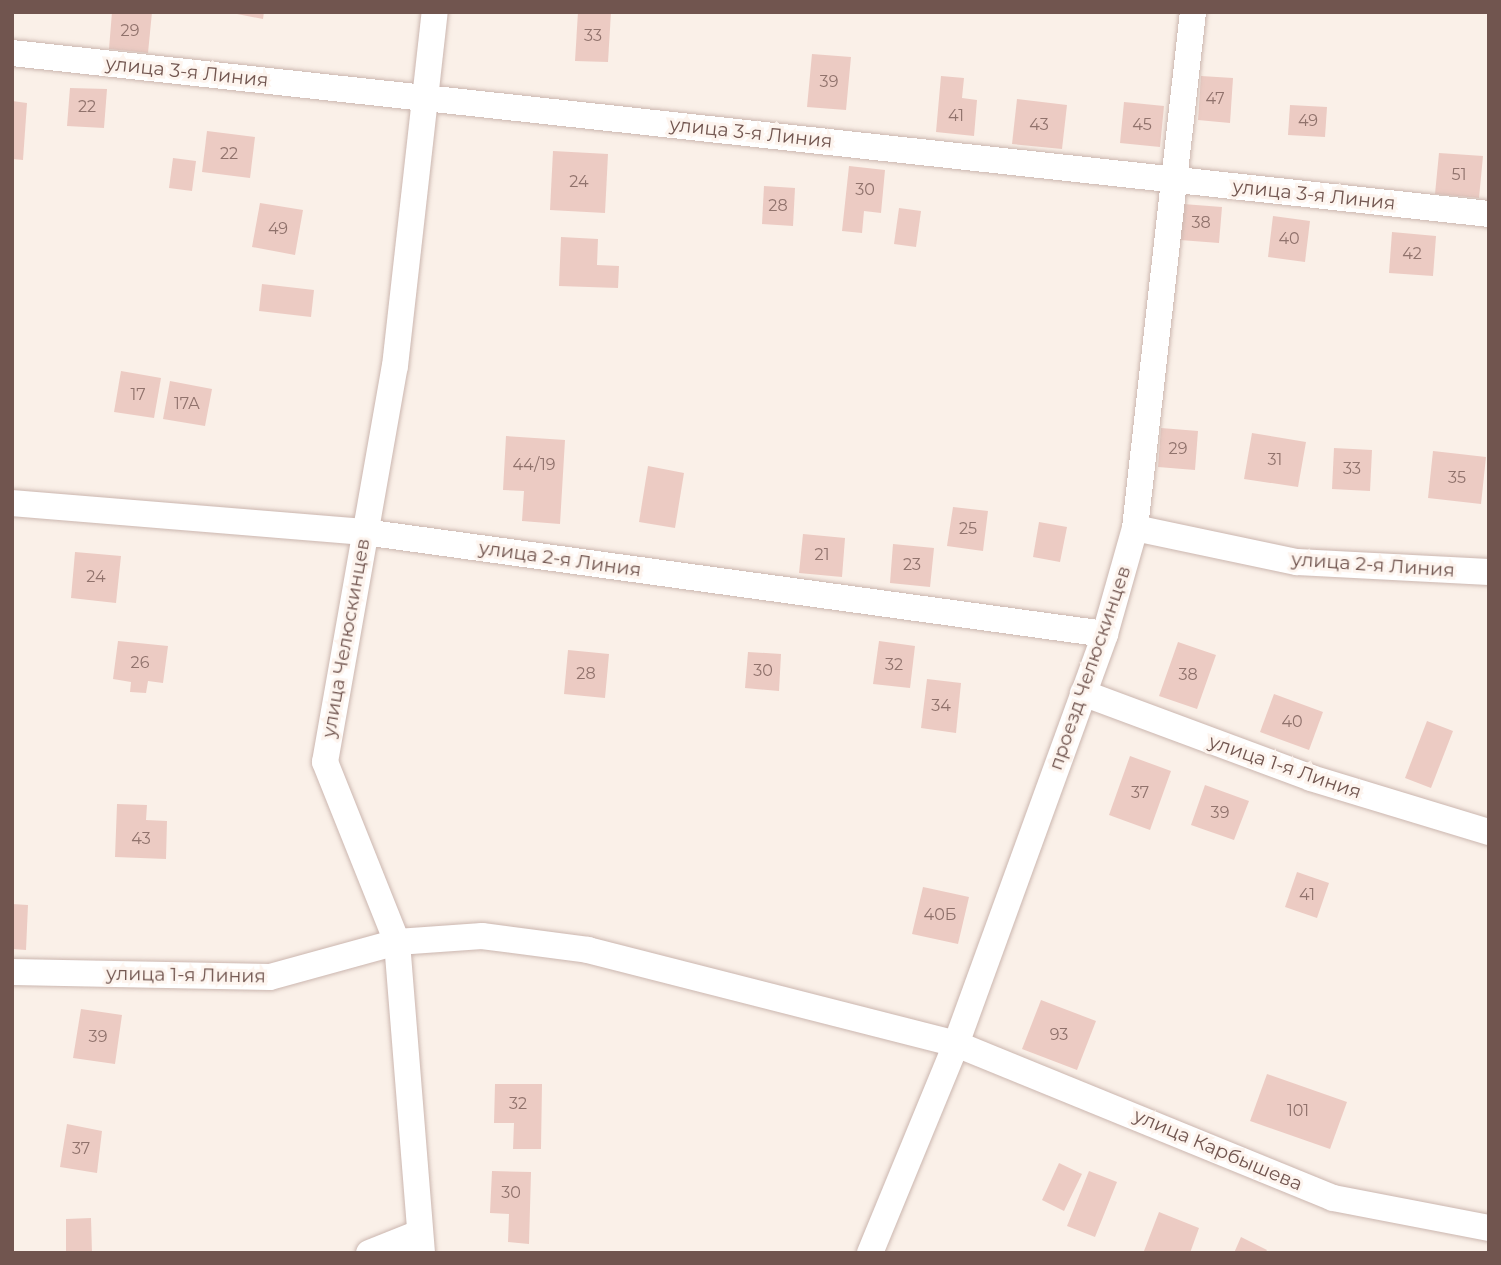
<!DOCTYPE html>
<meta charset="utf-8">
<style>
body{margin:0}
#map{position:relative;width:1501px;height:1265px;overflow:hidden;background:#faf0e8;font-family:Montserrat,sans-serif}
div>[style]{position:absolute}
.building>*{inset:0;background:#eccbc3}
.roads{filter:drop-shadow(0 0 2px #cbb6af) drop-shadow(0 0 2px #cbb6af)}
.minor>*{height:26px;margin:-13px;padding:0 13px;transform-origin:13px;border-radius:13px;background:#fff}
span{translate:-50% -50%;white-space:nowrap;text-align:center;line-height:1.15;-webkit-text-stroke:6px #fdf4ee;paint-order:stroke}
.number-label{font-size:16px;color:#90726c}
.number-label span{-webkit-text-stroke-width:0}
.street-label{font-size:19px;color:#71554f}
.frame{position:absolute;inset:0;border:14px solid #71554f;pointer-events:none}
</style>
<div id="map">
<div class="building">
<i style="clip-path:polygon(112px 12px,152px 12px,148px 53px,109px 49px)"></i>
<i style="clip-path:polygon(227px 12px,264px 12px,263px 19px)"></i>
<i style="clip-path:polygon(578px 12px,611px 12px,608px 62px,575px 61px)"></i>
<i style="clip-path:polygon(812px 54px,851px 57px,846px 110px,807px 107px)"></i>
<i style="clip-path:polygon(941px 76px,964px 78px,962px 98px,977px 100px,974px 136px,936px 132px)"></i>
<i style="clip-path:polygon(1201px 76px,1233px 78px,1230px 123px,1198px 120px)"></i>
<i style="clip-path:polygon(70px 88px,107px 89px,104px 128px,67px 126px)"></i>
<i style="clip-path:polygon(1017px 99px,1067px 105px,1062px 149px,1012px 144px)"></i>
<i style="clip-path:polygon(12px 101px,27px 103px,23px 160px,12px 159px)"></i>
<i style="clip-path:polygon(1124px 102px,1164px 106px,1160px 147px,1120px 143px)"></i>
<i style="clip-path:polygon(1290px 105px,1327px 107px,1325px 137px,1288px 135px)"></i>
<i style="clip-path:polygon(207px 131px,255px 137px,250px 178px,202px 172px)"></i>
<i style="clip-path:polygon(553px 151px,608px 154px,605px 213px,550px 210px)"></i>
<i style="clip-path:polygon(1439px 153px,1483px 156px,1479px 198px,1435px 194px)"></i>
<i style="clip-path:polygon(173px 158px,196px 161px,192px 191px,169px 188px)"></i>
<i style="clip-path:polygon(849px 166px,885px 170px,881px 213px,864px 211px,862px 233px,842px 231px)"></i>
<i style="clip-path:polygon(764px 186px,795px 188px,793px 226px,762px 224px)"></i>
<i style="clip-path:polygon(260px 203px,303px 210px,295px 255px,252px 247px)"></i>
<i style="clip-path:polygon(1183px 204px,1222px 207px,1219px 243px,1180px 240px)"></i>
<i style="clip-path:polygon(899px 208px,921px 211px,916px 247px,894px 244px)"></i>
<i style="clip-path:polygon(1273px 216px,1310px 221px,1305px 262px,1268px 257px)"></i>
<i style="clip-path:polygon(1392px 232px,1436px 236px,1433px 276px,1389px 273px)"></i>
<i style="clip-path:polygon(561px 237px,598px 239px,597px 265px,619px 266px,618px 288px,559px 286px)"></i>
<i style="clip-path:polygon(262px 284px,314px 290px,311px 317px,259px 311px)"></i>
<i style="clip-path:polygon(121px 371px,161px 378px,154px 418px,114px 412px)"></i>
<i style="clip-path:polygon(170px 381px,212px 389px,205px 426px,163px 419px)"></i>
<i style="clip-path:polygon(1161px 428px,1198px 431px,1195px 470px,1158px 467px)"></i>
<i style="clip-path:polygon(1252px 433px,1306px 442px,1298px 487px,1244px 479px)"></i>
<i style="clip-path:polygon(506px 436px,565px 440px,560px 524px,522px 521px,524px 491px,503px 490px)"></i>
<i style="clip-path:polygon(1334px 448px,1372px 450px,1370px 491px,1332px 489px)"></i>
<i style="clip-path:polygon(1433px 451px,1486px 457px,1481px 504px,1428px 498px)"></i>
<i style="clip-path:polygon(648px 466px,684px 473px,675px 528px,639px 522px)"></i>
<i style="clip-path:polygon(953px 507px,988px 511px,983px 551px,947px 546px)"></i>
<i style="clip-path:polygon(1039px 522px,1067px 527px,1060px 562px,1033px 557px)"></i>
<i style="clip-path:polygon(803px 534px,845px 538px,842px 577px,799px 573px)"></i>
<i style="clip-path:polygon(893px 544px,934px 548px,930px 587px,890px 583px)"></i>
<i style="clip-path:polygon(75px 552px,121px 556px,116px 603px,71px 598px)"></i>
<i style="clip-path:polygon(118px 641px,168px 646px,163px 683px,148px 681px,146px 693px,130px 692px,131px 682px,113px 679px)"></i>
<i style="clip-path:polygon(879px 641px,915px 646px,910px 688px,873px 684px)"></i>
<i style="clip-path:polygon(1178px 642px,1216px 655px,1197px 709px,1159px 696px)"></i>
<i style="clip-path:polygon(568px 650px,609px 654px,605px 698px,564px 694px)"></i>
<i style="clip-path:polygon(748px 652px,781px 654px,779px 691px,745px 688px)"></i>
<i style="clip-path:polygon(927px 679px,961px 683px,956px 733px,921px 728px)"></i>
<i style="clip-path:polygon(1274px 694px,1323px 712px,1309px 750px,1260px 732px)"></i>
<i style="clip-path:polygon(1427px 721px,1453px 731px,1431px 788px,1405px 778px)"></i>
<i style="clip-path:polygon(1130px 756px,1171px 771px,1150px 830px,1109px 815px)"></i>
<i style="clip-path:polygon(1205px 785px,1249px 801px,1234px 840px,1191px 825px)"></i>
<i style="clip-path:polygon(117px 804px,147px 805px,146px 820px,167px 821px,166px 859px,115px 857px)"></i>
<i style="clip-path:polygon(1297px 872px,1329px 883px,1317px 918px,1285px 907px)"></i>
<i style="clip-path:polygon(923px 887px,969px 897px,958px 944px,912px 934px)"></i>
<i style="clip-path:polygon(12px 904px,28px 905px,26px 950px,12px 949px)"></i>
<i style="clip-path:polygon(1041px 1000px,1096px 1021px,1077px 1070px,1022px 1049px)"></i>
<i style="clip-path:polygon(81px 1009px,122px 1015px,115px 1064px,73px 1058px)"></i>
<i style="clip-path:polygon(1267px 1074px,1347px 1102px,1330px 1149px,1250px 1121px)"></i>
<i style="clip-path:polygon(495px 1084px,542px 1084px,541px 1149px,513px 1149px,514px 1123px,494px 1123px)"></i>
<i style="clip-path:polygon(67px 1124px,102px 1131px,97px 1173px,60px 1167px)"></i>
<i style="clip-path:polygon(1059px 1163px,1082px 1174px,1064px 1211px,1042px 1200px)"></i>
<i style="clip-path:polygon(492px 1171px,531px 1172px,529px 1244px,508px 1242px,509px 1214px,490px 1213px)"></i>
<i style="clip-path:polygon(1089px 1171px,1117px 1182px,1095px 1237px,1067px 1226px)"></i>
<i style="clip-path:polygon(1159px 1212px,1199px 1228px,1190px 1253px,1144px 1251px)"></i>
<i style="clip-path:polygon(91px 1218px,92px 1253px,66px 1253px,66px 1219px)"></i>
<i style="clip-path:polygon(1241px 1237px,1267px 1250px,1265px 1253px,1234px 1253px)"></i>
</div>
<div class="roads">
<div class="minor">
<i style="left:12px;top:53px;width:1486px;rotate:6.22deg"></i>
<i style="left:12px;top:503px;width:353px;rotate:4.7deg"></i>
<i style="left:364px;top:532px;width:748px;rotate:7.84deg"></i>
<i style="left:1135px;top:528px;width:166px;rotate:11.9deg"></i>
<i style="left:1297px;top:562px;width:192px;rotate:3deg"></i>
<i style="left:1083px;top:693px;width:243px;rotate:20.4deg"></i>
<i style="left:1311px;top:778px;width:186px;rotate:16.9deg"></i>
<i style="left:12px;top:972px;width:258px;rotate:1.1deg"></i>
<i style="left:270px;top:977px;width:132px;rotate:-15.4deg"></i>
<i style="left:397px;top:942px;width:85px;rotate:-4deg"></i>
<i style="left:482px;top:936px;width:107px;rotate:7.5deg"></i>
<i style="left:588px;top:950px;width:380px;rotate:14.3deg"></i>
<i style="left:956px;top:1044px;width:407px;rotate:22.2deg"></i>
<i style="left:1333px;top:1198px;width:159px;rotate:10.9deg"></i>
<i style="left:369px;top:1253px;width:54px;rotate:-21.8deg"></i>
<i style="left:422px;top:1253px;width:312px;rotate:-94.6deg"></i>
<i style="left:397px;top:942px;width:194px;rotate:-111.8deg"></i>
<i style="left:325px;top:762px;width:402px;rotate:-80deg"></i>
<i style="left:395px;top:366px;width:356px;rotate:-83.6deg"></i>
<i style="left:870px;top:1253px;width:226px;rotate:-67.6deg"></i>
<i style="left:956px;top:1044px;width:436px;rotate:-70deg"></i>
<i style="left:1105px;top:634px;width:110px;rotate:-74.2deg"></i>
<i style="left:1135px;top:528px;width:519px;rotate:-83.59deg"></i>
</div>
</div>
<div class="number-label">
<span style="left:130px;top:31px">29</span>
<span style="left:593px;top:36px">33</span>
<span style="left:829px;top:82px">39</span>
<span style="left:1215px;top:99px">47</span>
<span style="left:87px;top:107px">22</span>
<span style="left:956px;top:116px">41</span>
<span style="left:1308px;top:121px">49</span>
<span style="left:1039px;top:125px">43</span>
<span style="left:1142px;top:125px">45</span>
<span style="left:229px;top:154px">22</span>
<span style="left:1459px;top:175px">51</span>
<span style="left:579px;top:182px">24</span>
<span style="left:865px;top:190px">30</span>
<span style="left:778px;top:206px">28</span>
<span style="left:1201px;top:223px">38</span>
<span style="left:278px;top:229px">49</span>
<span style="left:1289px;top:239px">40</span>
<span style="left:1412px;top:254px">42</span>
<span style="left:138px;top:395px">17</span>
<span style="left:187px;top:404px">17А</span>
<span style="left:1178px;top:449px">29</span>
<span style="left:1275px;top:460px">31</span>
<span style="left:534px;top:465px">44/19</span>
<span style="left:1352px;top:469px">33</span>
<span style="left:1457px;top:478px">35</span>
<span style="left:968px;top:529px">25</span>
<span style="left:822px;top:555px">21</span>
<span style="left:912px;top:565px">23</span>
<span style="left:96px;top:577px">24</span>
<span style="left:140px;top:663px">26</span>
<span style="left:894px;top:665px">32</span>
<span style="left:763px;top:671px">30</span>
<span style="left:586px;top:674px">28</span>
<span style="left:1188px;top:675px">38</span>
<span style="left:941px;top:706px">34</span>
<span style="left:1292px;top:722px">40</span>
<span style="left:1140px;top:793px">37</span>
<span style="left:1220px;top:813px">39</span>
<span style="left:141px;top:839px">43</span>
<span style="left:1307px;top:895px">41</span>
<span style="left:940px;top:915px">40Б</span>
<span style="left:1059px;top:1035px">93</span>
<span style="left:98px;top:1037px">39</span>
<span style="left:518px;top:1104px">32</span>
<span style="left:1298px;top:1111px">101</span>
<span style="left:81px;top:1149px">37</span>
<span style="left:511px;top:1193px">30</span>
</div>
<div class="street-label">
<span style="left:187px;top:72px;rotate:6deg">улица 3-я Линия</span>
<span style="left:751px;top:133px;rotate:6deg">улица 3-я Линия</span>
<span style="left:1314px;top:195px;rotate:6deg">улица 3-я Линия</span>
<span style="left:560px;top:559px;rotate:8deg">улица 2-я Линия</span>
<span style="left:1373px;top:565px;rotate:4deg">улица 2-я Линия</span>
<span style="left:346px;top:638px;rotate:-80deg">улица Челюскинцев</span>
<span style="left:1090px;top:668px;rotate:-71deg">проезд Челюскинцев</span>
<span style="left:1285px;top:767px;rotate:19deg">улица 1-я Линия</span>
<span style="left:186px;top:975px;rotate:1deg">улица 1-я Линия</span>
<span style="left:1218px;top:1150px;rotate:23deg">улица Карбышева</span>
</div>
<div class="frame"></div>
</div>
